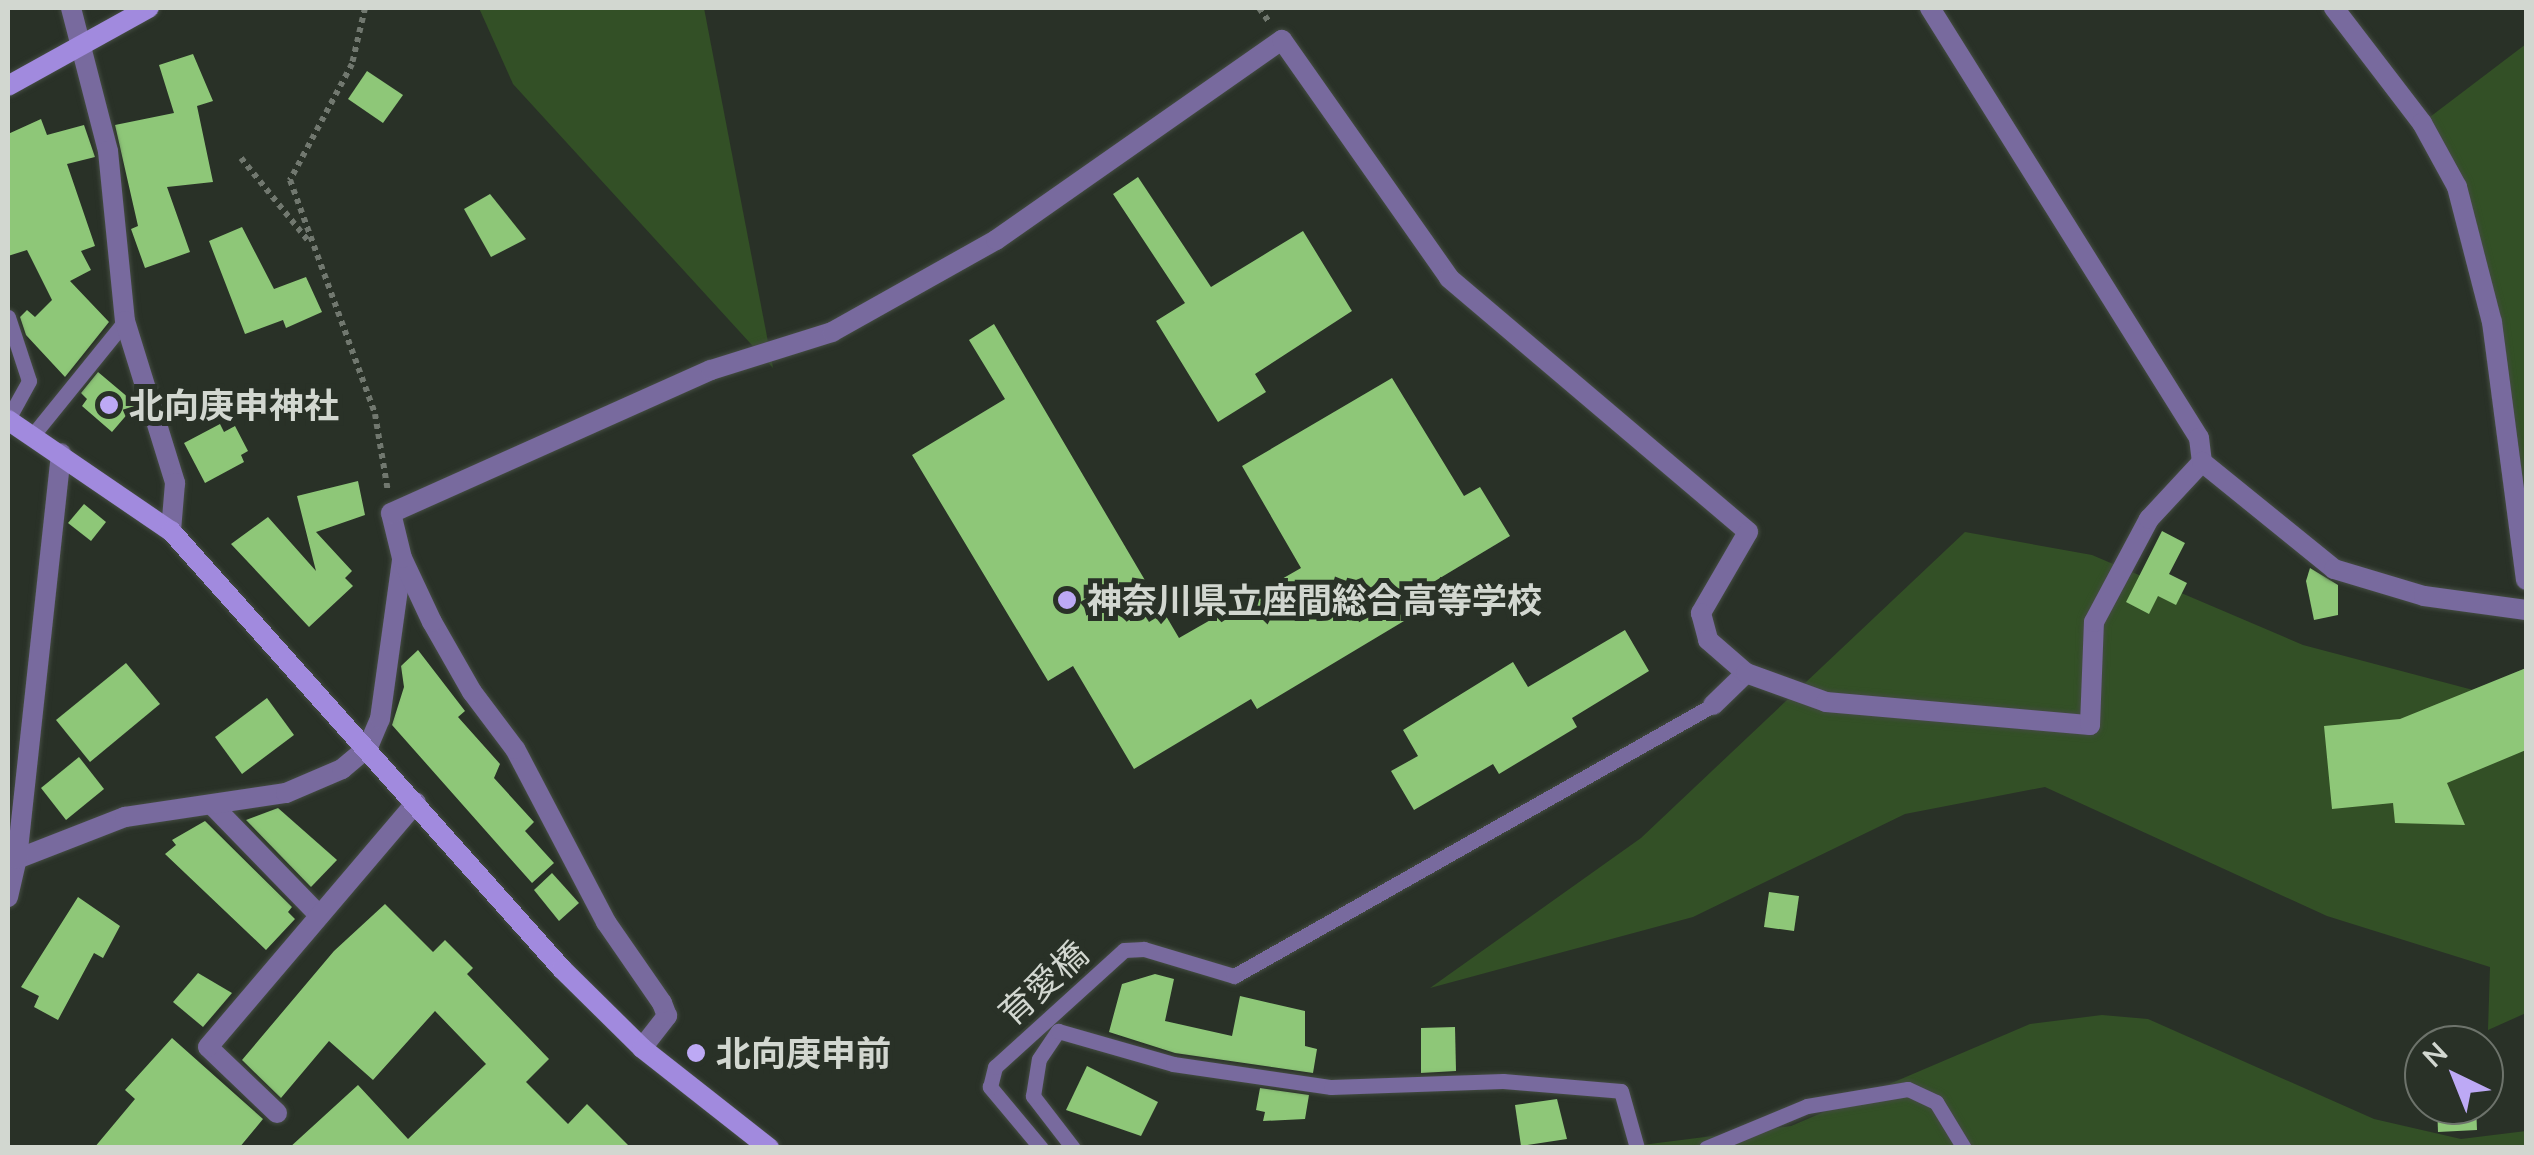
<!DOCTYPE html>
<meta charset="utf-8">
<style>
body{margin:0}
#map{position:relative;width:2534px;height:1155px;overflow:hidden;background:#293127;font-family:Mulish,"Noto Sans JP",sans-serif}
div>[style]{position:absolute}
.green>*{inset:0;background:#335026}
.building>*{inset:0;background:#8ec778}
.path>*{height:6px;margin-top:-3px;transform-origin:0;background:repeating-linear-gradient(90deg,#71786f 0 5px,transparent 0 10px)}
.roads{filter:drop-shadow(0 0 2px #444c42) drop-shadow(0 0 2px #444c42)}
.lane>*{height:15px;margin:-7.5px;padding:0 7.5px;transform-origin:7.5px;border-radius:7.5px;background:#786a9e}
.street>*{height:20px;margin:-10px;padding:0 10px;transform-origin:10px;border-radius:10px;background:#786a9e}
.secondary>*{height:20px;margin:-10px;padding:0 10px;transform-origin:10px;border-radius:10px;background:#a18ade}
.dots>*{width:28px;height:28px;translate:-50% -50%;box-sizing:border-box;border:5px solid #293127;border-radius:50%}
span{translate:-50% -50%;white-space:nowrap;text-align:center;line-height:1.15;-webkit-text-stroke:10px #293127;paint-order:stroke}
.poi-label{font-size:35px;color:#d2d7d0;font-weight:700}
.left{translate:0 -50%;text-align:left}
.street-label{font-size:35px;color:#d2d7d0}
.frame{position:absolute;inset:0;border:10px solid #d2d7d0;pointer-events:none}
.north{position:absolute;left:2404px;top:1025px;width:100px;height:100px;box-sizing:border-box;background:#293127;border:2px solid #6d736b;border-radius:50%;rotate:317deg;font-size:28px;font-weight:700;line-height:40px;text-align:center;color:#d2d7d0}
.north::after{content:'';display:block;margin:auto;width:35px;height:45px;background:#bda9f5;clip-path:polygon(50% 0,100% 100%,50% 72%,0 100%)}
</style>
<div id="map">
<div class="green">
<i style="clip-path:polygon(479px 8px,704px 8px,773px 368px,513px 84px)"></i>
<i style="clip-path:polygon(2526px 44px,2526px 580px,2478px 253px,2422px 123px)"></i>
<i style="clip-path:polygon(1965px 532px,2092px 555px,2303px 645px,2526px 704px,2526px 1013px,2488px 1030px,2490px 967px,2327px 916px,2045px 787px,1905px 814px,1693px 917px,1430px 988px,1641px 838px)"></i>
<i style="clip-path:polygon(2102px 1015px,2148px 1019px,2374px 1119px,2461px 1139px,2526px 1131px,2526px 1148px,1426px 1148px,1634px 1146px,1791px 1126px,2030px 1024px)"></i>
</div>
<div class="building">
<i style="clip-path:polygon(193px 54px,213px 101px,197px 106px,213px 182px,167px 187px,190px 252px,145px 268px,131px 229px,138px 226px,115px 125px,174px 113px,159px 65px)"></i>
<i style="clip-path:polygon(367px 71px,403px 95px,383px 123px,348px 99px)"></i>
<i style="clip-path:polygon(41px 119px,47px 135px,84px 125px,95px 157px,67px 164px,95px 246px,81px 251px,91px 270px,70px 281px,109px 322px,65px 377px,26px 335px,20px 317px,27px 310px,35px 317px,52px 300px,27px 250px,8px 256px,8px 134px)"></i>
<i style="clip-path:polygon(1138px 177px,1211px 287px,1303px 231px,1352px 311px,1255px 374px,1266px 392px,1218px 422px,1156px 321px,1185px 303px,1113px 194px)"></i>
<i style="clip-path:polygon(490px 194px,526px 239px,491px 257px,464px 209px)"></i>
<i style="clip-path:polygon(242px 227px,274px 289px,306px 277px,322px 312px,286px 328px,283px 320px,245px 334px,209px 241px)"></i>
<i style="clip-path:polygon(994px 324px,1179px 638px,1301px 568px,1242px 466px,1392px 378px,1464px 496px,1480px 487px,1510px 536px,1395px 605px,1404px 621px,1257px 709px,1251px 699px,1134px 769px,1073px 666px,1048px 681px,912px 455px,1005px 399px,969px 340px)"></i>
<i style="clip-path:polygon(98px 372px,136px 404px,112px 432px,82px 406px,87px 399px,81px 393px)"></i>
<i style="clip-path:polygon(220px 424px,224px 432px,235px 426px,248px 451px,241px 455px,244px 462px,205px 483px,184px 443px)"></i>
<i style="clip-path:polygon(358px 481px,365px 515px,316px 532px,352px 571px,345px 578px,353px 586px,309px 627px,231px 544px,268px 517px,316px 571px,297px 496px)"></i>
<i style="clip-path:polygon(84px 504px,106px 522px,91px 541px,68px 523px)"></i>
<i style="clip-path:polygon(2162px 531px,2185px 543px,2169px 574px,2187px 583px,2176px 605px,2158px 596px,2149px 614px,2126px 602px)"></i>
<i style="clip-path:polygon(2310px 568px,2338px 585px,2338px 615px,2314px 620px,2306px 581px)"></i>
<i style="clip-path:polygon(1625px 630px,1649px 671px,1572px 718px,1577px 727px,1499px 774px,1493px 764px,1414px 810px,1391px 771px,1418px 756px,1403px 730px,1513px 662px,1528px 687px)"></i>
<i style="clip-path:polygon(418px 650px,465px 711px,458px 717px,500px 764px,494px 778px,534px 822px,525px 831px,554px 863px,532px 883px,392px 725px,404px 687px,401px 666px)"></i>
<i style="clip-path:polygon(126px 663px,160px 704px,90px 762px,56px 720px)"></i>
<i style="clip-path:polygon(2526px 668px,2526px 750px,2447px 783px,2465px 825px,2395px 823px,2393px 803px,2332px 809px,2324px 726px,2400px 719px)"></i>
<i style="clip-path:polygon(267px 698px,294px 735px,242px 774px,215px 737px)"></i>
<i style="clip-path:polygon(79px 757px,104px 789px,66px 820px,41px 788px)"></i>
<i style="clip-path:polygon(278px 808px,337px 860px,311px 887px,246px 820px)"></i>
<i style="clip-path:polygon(205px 821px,292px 907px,288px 912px,295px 919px,266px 950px,165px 854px,176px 845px,172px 840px)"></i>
<i style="clip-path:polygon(552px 873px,579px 903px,559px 921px,534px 890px)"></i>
<i style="clip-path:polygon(1769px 892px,1799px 896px,1794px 931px,1764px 927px)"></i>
<i style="clip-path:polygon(78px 897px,120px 926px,103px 958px,94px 953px,58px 1020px,34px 1007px,39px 996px,21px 987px)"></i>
<i style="clip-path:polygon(385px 904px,433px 952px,445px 940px,473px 968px,467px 974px,549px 1059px,526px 1082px,568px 1124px,587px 1104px,631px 1148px,289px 1148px,358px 1085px,408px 1139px,486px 1064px,435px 1011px,373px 1080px,329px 1041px,281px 1098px,242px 1060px,334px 951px)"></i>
<i style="clip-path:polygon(198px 973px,232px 993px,203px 1027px,173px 1002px)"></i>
<i style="clip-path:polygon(1155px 974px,1174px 979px,1165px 1021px,1232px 1036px,1240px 996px,1305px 1011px,1305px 1046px,1317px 1049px,1313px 1073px,1175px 1053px,1109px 1032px,1122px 984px)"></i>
<i style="clip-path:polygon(1455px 1027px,1456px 1071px,1421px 1073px,1421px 1028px)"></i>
<i style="clip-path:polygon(172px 1038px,263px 1119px,239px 1148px,94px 1148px,135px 1099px,125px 1090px)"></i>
<i style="clip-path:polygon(1087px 1066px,1158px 1102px,1141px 1136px,1066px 1110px)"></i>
<i style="clip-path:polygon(1260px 1088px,1309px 1095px,1305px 1119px,1263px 1121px,1265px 1112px,1256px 1110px)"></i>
<i style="clip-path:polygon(1557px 1099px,1567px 1139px,1521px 1146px,1515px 1105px)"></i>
<i style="clip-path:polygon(2437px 1105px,2476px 1105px,2477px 1130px,2438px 1132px)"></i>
</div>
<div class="path">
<i style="left:365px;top:8px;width:57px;rotate:103.1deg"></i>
<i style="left:352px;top:64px;width:132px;rotate:118.1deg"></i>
<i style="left:290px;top:180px;width:249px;rotate:70deg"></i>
<i style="left:375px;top:414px;width:79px;rotate:80.5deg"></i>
<i style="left:1259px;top:8px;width:19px;rotate:54deg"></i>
<i style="left:241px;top:158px;width:109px;rotate:50.9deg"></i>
</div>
<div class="roads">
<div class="lane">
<i style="left:8px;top:317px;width:67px;rotate:71.8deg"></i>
<i style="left:29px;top:381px;width:43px;rotate:118.9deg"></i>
<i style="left:32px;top:436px;width:148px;rotate:-51deg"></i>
<i style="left:1041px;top:1148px;width:80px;rotate:-129.9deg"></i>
<i style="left:990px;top:1087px;width:21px;rotate:-76deg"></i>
<i style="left:995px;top:1067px;width:174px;rotate:-42.2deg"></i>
<i style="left:1124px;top:950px;width:20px;rotate:-3deg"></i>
<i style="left:1144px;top:949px;width:94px;rotate:16.7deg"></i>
<i style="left:1234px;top:976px;width:550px;rotate:-29.5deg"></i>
<i style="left:1073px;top:1148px;width:66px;rotate:-127.6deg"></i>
<i style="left:1033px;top:1096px;width:37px;rotate:-81deg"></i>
<i style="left:1039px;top:1059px;width:34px;rotate:-56deg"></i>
<i style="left:1058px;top:1031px;width:120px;rotate:16deg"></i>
<i style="left:1173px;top:1064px;width:160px;rotate:8.3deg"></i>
<i style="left:1331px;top:1087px;width:172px;rotate:-2deg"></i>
<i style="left:1503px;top:1081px;width:118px;rotate:4.8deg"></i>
<i style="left:1621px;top:1091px;width:59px;rotate:74.3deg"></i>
<i style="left:1706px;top:1148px;width:109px;rotate:-22.6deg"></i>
<i style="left:1807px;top:1106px;width:102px;rotate:-9.6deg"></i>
<i style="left:1908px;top:1089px;width:31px;rotate:25deg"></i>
<i style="left:1936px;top:1102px;width:54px;rotate:58.7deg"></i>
</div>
<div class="street">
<i style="left:71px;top:8px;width:148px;rotate:75.5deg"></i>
<i style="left:108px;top:151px;width:171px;rotate:84.3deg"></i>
<i style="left:125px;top:321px;width:170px;rotate:72.8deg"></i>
<i style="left:175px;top:483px;width:48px;rotate:94.8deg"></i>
<i style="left:1930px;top:8px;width:507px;rotate:57.97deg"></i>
<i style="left:2199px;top:438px;width:24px;rotate:83deg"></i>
<i style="left:2334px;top:8px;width:145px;rotate:52.6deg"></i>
<i style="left:2422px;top:123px;width:73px;rotate:61.3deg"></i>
<i style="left:2457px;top:187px;width:139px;rotate:75.5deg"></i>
<i style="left:2492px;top:322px;width:260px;rotate:82.5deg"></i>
<i style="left:1713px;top:705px;width:46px;rotate:-44.1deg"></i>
<i style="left:214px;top:807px;width:151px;rotate:45.8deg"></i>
<i style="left:17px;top:859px;width:116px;rotate:-21.3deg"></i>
<i style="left:125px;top:817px;width:163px;rotate:-8.5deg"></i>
<i style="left:286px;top:793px;width:61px;rotate:-23.2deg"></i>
<i style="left:342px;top:769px;width:34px;rotate:-40deg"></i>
<i style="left:368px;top:747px;width:30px;rotate:-67deg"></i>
<i style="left:380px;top:719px;width:161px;rotate:-82.1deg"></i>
<i style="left:8px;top:897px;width:39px;rotate:-77deg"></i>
<i style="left:17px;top:859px;width:408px;rotate:-83.8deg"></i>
<i style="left:642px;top:1048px;width:41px;rotate:-52deg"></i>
<i style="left:667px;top:1016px;width:14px;rotate:-111deg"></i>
<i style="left:662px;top:1003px;width:98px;rotate:-124.7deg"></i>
<i style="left:606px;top:922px;width:195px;rotate:-117.7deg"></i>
<i style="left:515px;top:749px;width:71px;rotate:-127deg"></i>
<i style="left:472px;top:692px;width:81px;rotate:-119.7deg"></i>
<i style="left:432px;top:622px;width:71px;rotate:-115.1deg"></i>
<i style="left:402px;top:558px;width:46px;rotate:-103.7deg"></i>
<i style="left:391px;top:513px;width:350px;rotate:-24.1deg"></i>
<i style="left:711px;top:370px;width:127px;rotate:-17.4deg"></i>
<i style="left:832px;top:332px;width:188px;rotate:-29.3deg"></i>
<i style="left:996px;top:240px;width:349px;rotate:-35deg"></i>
<i style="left:1282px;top:40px;width:291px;rotate:54.9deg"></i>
<i style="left:1449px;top:278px;width:392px;rotate:40.3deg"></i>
<i style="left:1748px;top:532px;width:94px;rotate:120.1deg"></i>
<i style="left:1701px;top:613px;width:28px;rotate:75deg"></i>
<i style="left:1708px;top:640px;width:50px;rotate:41deg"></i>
<i style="left:1746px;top:673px;width:85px;rotate:19.9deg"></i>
<i style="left:1826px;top:702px;width:265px;rotate:5deg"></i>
<i style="left:2090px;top:725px;width:103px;rotate:-87.8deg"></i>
<i style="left:2094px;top:622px;width:117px;rotate:-61.9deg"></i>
<i style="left:2149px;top:519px;width:78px;rotate:-47.1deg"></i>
<i style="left:2202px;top:462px;width:170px;rotate:39deg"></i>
<i style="left:2334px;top:569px;width:94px;rotate:16.7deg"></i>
<i style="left:2424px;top:596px;width:103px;rotate:7.8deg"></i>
<i style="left:277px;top:1113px;width:95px;rotate:-136.3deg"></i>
<i style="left:208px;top:1047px;width:321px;rotate:-49.6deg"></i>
</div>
<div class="secondary">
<i style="left:8px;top:86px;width:161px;rotate:-29deg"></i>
<i style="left:8px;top:420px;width:197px;rotate:34.3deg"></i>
<i style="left:171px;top:531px;width:587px;rotate:48.24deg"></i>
<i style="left:562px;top:969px;width:112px;rotate:44.6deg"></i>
<i style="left:642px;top:1048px;width:162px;rotate:38.2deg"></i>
</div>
</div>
<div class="dots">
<i style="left:109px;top:405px;background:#bda9f5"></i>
<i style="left:1067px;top:600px;background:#bda9f5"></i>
<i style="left:696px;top:1053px;background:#bda9f5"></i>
</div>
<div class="poi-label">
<span class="left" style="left:129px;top:405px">北向庚申神社</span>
<span class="left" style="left:1087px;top:600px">神奈川県立座間総合高等学校</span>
<span class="left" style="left:716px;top:1053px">北向庚申前</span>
</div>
<div class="street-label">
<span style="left:1043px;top:983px;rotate:-42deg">育愛橋</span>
</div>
<div class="frame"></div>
<div class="north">N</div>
</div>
